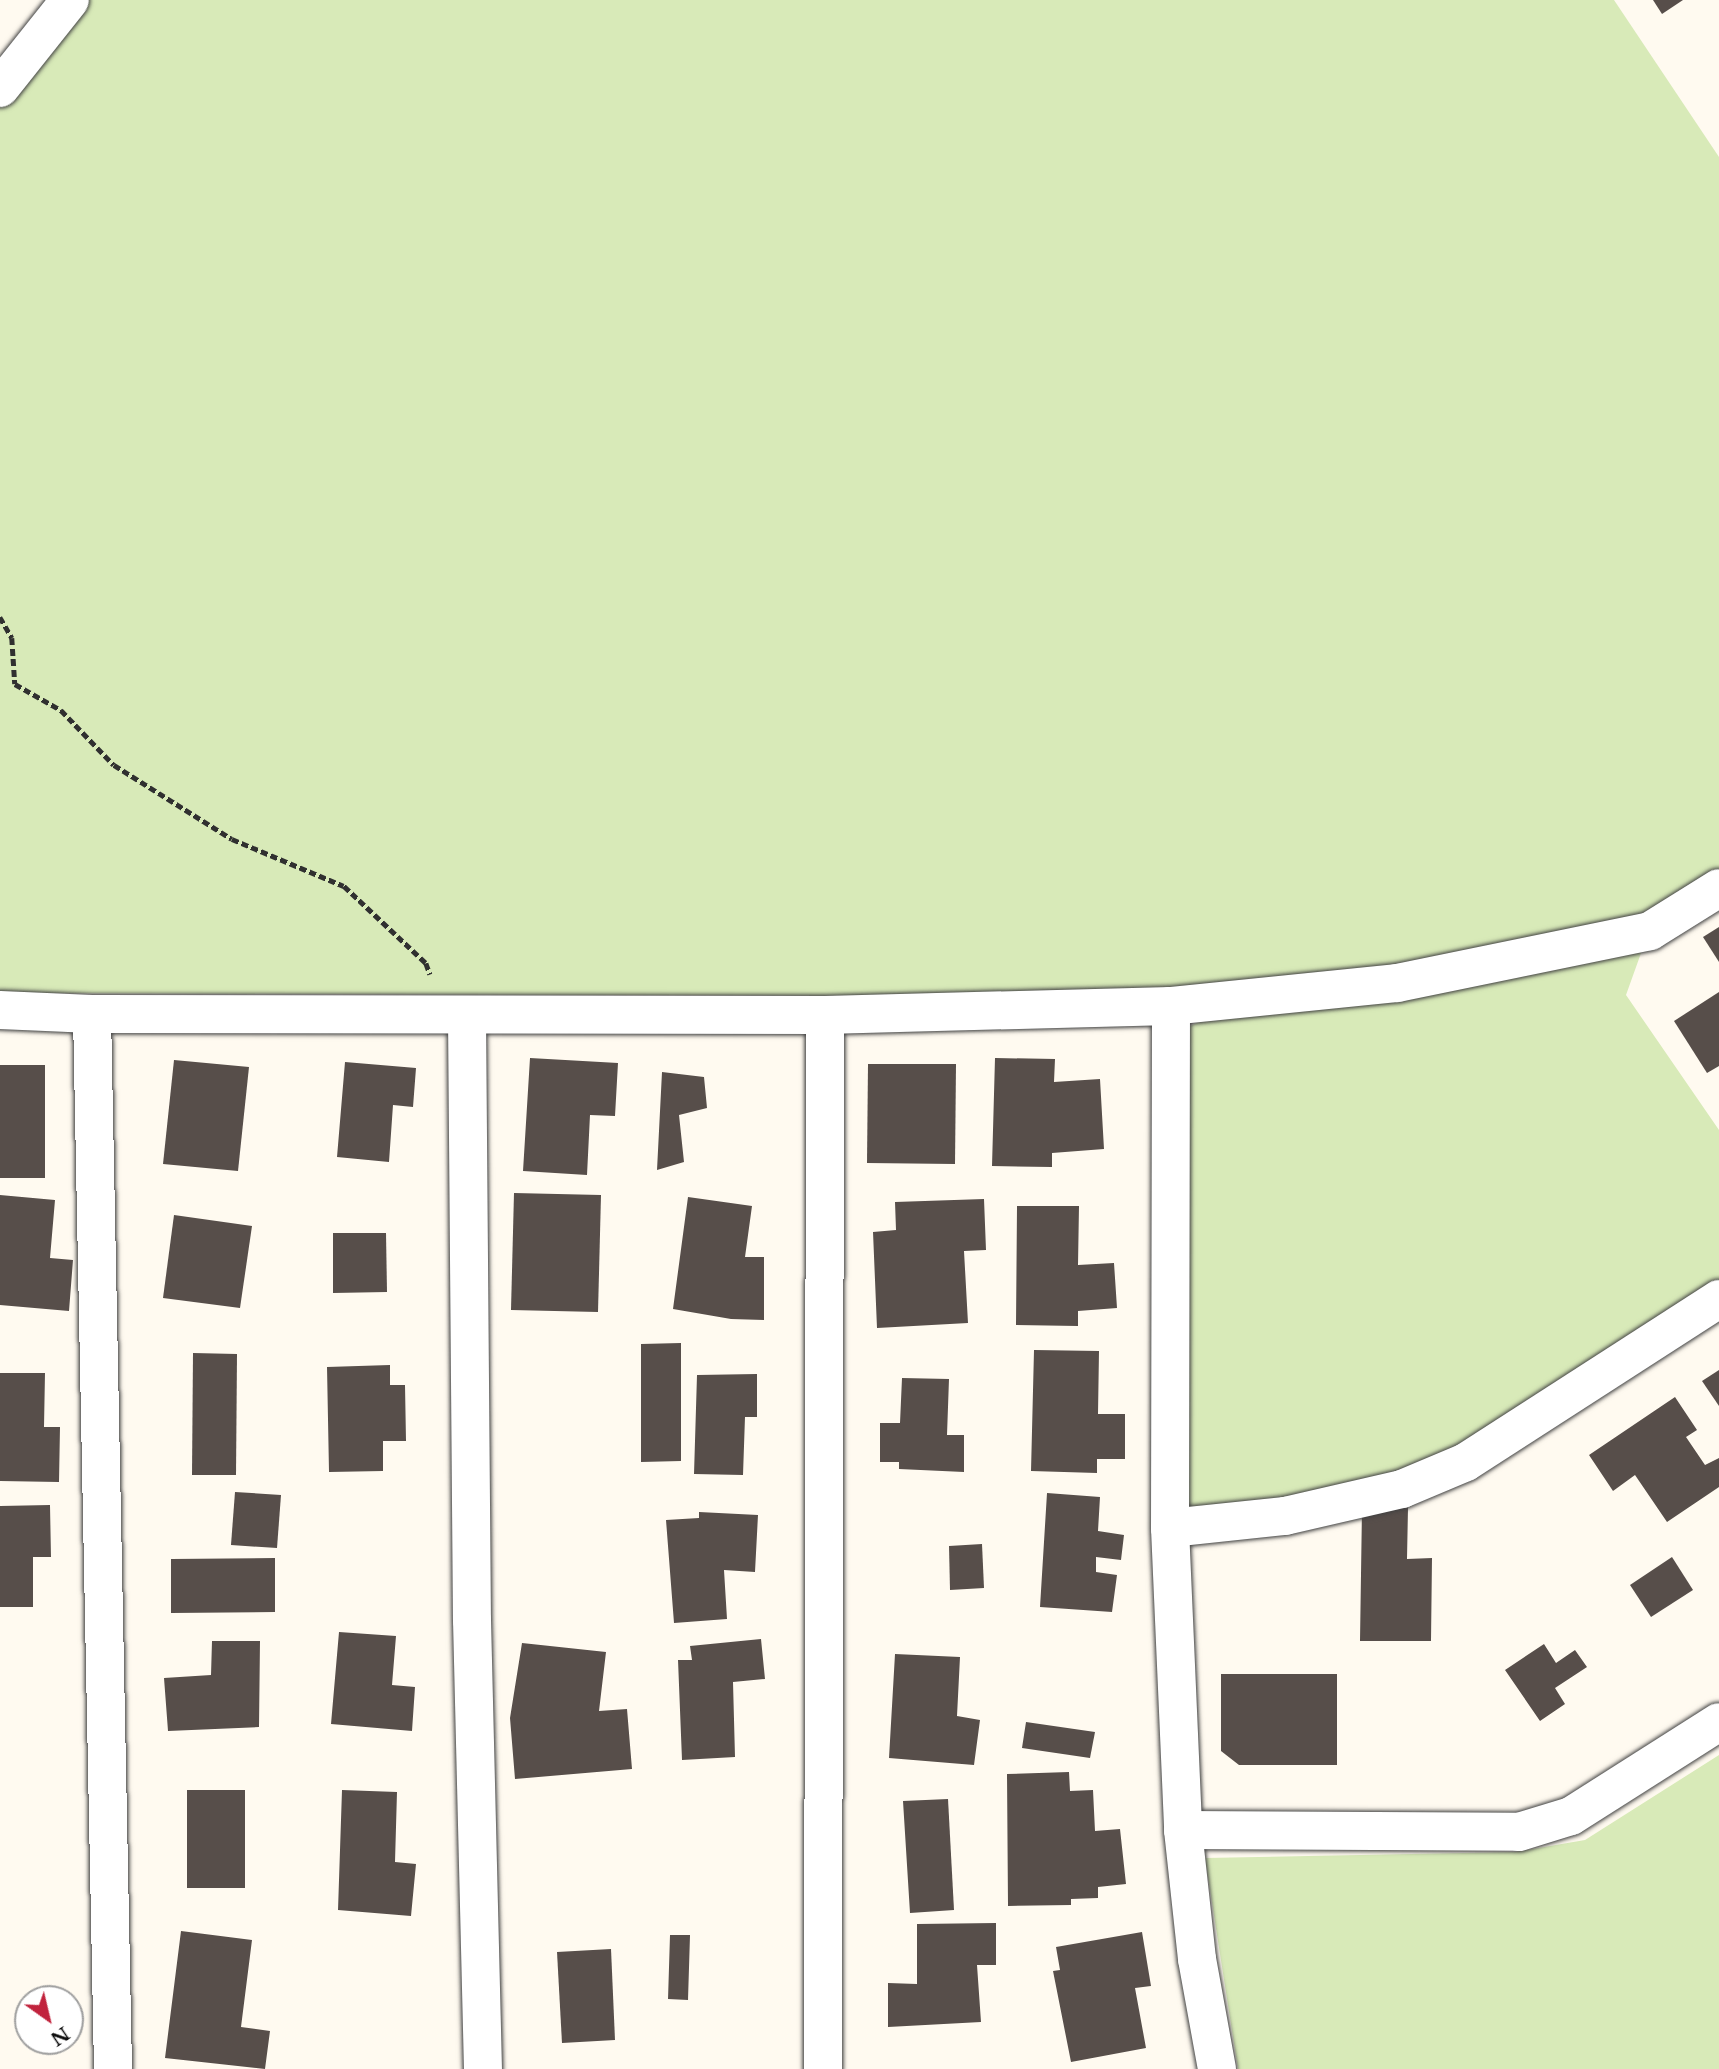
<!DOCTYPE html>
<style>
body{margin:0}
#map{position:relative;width:1719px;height:2069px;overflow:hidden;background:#fffaf0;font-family:"Libre Baskerville",serif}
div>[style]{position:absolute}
.green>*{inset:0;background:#d8eab8}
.building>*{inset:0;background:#574e4a}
.path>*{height:4.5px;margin-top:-2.25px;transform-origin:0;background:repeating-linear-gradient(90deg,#303030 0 7px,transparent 0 10.5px)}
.roads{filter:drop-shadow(0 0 2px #414141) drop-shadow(0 0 2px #414141)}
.minor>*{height:38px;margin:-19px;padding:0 19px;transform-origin:19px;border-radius:19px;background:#fff}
span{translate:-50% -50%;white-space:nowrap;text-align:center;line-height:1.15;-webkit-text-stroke:7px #fff;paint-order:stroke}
.north{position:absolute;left:14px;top:1985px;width:70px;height:70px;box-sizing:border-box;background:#fff;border:2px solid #9f9f9f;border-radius:50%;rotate:146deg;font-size:19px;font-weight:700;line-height:28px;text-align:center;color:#0e0e0e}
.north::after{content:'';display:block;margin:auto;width:24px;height:32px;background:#c1233d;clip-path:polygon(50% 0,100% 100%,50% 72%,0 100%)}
</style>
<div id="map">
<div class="green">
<i style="clip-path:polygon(87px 0,1614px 0,1719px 157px,1719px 878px,1648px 923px,1393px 976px,1170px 997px,0 993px,0 102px)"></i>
<i style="clip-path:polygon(1645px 942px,1626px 995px,1719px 1130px,1719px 1287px,1462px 1453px,1285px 1502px,1188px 1509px,1188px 1027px,1214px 1015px)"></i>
<i style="clip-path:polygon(1719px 1755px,1719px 2069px,1238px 2069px,1205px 1858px,1515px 1852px,1585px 1840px)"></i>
</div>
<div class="building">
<i style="clip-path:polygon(1653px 0,1683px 0,1662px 14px)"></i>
<i style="clip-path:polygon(1719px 927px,1719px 962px,1703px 937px)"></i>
<i style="clip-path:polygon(1719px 992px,1719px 1066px,1707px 1073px,1674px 1021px)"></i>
<i style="clip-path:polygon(530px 1058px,618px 1063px,615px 1116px,590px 1115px,587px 1175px,523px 1171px)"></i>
<i style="clip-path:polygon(995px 1058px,1055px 1059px,1054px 1082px,1100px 1079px,1104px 1149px,1052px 1153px,1052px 1167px,992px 1166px)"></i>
<i style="clip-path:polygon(174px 1060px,249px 1067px,238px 1171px,163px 1164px)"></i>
<i style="clip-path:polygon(345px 1062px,416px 1068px,413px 1107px,393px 1105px,389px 1162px,337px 1157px)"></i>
<i style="clip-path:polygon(868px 1064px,956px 1064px,955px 1164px,867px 1163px)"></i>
<i style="clip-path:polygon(0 1065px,45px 1065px,45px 1178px,0 1178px)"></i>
<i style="clip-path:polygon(662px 1072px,704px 1077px,707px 1108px,679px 1115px,684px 1162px,657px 1170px)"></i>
<i style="clip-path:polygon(514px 1193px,601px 1195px,598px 1312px,511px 1310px)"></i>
<i style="clip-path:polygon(0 1195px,55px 1200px,50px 1258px,73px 1260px,69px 1311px,0 1305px)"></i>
<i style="clip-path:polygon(688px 1197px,752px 1206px,745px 1257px,764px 1257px,764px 1320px,731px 1319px,673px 1309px)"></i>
<i style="clip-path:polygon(984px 1199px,986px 1250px,964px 1251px,968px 1323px,877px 1328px,873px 1232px,896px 1230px,895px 1202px)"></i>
<i style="clip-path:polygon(1017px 1206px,1079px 1206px,1078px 1265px,1114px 1263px,1117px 1308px,1078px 1311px,1078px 1326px,1016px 1325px)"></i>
<i style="clip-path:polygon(174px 1215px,252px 1226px,240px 1308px,163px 1298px)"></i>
<i style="clip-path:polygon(333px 1233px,386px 1233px,387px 1292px,333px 1293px)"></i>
<i style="clip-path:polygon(681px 1343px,681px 1461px,641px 1462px,641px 1344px)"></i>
<i style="clip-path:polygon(1034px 1350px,1099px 1351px,1098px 1414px,1125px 1414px,1125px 1459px,1097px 1459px,1097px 1473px,1031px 1471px)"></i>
<i style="clip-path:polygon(193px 1353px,237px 1354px,236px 1475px,192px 1475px)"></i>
<i style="clip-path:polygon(390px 1365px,390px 1385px,405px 1385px,406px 1441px,383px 1441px,383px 1471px,329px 1472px,327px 1367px)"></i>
<i style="clip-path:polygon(1719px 1370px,1719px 1406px,1702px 1381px)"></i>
<i style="clip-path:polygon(0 1373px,45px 1373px,44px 1427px,60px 1427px,59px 1482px,0 1481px)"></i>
<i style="clip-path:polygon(757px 1374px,757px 1417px,745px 1417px,743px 1475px,694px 1474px,697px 1375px)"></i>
<i style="clip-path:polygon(902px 1378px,949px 1379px,947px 1435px,964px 1435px,964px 1472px,899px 1469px,899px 1462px,880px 1462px,880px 1423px,900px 1423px)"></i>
<i style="clip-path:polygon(1675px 1397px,1697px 1430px,1686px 1437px,1705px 1465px,1719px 1458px,1719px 1487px,1667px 1522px,1635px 1475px,1613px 1491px,1589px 1455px)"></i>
<i style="clip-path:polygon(235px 1492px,281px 1495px,277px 1548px,231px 1545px)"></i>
<i style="clip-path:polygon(1047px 1493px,1100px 1497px,1098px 1531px,1124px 1535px,1121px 1560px,1096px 1557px,1096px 1572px,1117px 1575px,1112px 1612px,1040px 1607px)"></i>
<i style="clip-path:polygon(50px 1505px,51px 1557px,33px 1557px,33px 1607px,0 1607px,0 1506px)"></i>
<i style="clip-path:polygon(1362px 1508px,1408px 1508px,1407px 1559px,1432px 1558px,1431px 1641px,1360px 1641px)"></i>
<i style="clip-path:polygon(699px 1512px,758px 1515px,755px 1572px,724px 1570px,727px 1619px,674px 1623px,666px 1520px,699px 1518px)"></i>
<i style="clip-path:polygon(982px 1544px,984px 1588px,950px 1590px,949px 1546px)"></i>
<i style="clip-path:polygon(1672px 1557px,1693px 1590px,1651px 1617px,1630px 1585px)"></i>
<i style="clip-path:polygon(275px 1558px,275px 1612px,171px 1613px,171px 1559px)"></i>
<i style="clip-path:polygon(339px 1632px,396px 1636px,392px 1685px,415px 1687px,412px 1731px,331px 1724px)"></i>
<i style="clip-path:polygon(761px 1639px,765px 1679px,733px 1682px,735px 1757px,682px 1760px,678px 1660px,692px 1660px,690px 1646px)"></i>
<i style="clip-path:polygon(212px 1641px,260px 1641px,259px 1727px,168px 1731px,164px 1678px,211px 1675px)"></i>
<i style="clip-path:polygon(522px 1643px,606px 1652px,599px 1711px,627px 1709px,632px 1769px,515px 1779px,510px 1718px)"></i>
<i style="clip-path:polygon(1544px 1644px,1556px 1663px,1575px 1650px,1587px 1667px,1555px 1688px,1565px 1704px,1540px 1721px,1505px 1670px)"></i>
<i style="clip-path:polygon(895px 1654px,960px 1657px,957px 1716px,980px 1720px,974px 1765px,889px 1758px)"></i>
<i style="clip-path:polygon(1221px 1674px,1337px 1674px,1337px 1765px,1239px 1765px,1221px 1751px)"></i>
<i style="clip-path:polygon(1026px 1722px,1095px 1732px,1090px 1758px,1022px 1748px)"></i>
<i style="clip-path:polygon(1069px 1772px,1070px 1791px,1093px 1790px,1095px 1831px,1120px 1829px,1126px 1884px,1098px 1887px,1098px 1898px,1071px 1899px,1071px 1905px,1008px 1906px,1007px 1774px)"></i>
<i style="clip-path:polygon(187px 1790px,245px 1790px,245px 1888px,187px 1888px)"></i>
<i style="clip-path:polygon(342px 1790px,397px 1792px,395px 1862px,416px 1864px,411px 1916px,338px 1910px)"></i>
<i style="clip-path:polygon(948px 1799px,954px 1910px,910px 1913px,903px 1801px)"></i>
<i style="clip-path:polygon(996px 1923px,996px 1965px,977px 1965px,981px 2022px,888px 2027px,888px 1983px,917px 1984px,917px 1924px)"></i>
<i style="clip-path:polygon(181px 1931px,252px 1940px,241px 2027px,270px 2031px,265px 2069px,165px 2058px)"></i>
<i style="clip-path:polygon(1142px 1932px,1151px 1986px,1135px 1988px,1146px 2048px,1071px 2062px,1053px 1971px,1060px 1970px,1056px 1947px)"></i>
<i style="clip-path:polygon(670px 1935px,690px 1935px,688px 2000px,668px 1999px)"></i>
<i style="clip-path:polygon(611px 1949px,615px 2040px,562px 2043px,557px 1952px)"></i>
</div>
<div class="path">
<i style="left:0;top:617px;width:24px;rotate:60deg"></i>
<i style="left:12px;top:638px;width:46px;rotate:86.3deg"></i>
<i style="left:15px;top:684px;width:53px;rotate:29.5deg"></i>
<i style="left:61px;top:710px;width:76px;rotate:46.1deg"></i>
<i style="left:114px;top:765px;width:139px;rotate:32.1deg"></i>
<i style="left:232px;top:839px;width:121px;rotate:22.8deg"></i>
<i style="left:344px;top:886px;width:112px;rotate:43.2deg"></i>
<i style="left:426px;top:963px;width:12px;rotate:70deg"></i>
</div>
<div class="roads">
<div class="minor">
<i style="left:0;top:88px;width:112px;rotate:-51.5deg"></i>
<i style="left:1171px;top:1006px;width:227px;rotate:-5.8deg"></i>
<i style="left:1397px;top:983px;width:258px;rotate:-11.6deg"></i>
<i style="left:1650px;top:931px;width:81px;rotate:-31.9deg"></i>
<i style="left:0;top:1010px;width:92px;rotate:2.5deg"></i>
<i style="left:92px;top:1014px;width:733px;rotate:0.08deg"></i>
<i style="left:825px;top:1015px;width:346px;rotate:-1.5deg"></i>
<i style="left:1171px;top:1006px;width:522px;rotate:90.11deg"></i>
<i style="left:1170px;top:1528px;width:302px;rotate:87.5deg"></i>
<i style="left:1183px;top:1830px;width:130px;rotate:83.8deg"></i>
<i style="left:1197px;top:1959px;width:112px;rotate:79.7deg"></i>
<i style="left:92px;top:1014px;width:1055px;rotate:88.86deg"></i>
<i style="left:467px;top:1015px;width:605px;rotate:89.53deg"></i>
<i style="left:472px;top:1620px;width:449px;rotate:88.6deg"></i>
<i style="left:1170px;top:1528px;width:116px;rotate:-6deg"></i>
<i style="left:1285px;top:1516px;width:120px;rotate:-13deg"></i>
<i style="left:1402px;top:1489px;width:69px;rotate:-22.9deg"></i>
<i style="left:1466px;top:1462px;width:301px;rotate:-32.8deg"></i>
<i style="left:1183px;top:1830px;width:336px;rotate:0.3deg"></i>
<i style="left:1519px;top:1832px;width:54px;rotate:-17.1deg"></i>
<i style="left:1571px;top:1816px;width:175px;rotate:-32.4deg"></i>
<i style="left:823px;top:2069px;width:1054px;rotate:-89.89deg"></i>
</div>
</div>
<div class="north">N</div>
</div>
